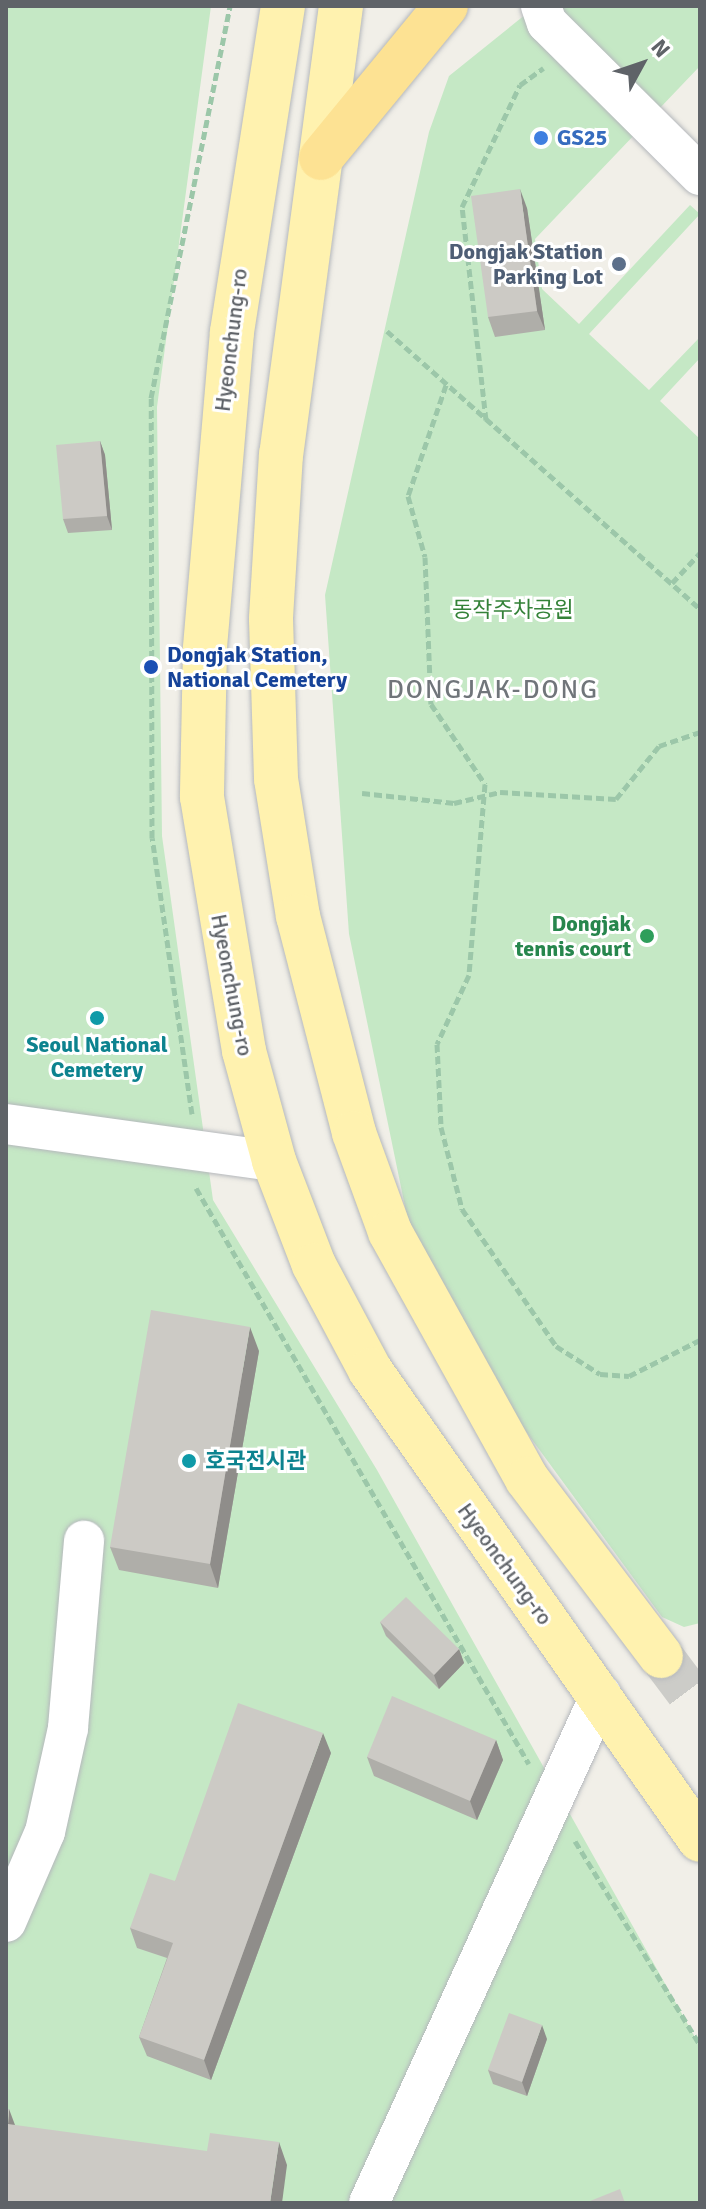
<!DOCTYPE html>
<meta charset="utf-8">
<style>
body{margin:0}
#map{position:relative;width:706px;height:2209px;overflow:hidden;background:#f1efe8;font-family:Signika,"Noto Sans KR",sans-serif}
div>[style]{position:absolute}
.green>*{inset:0;background:#c5e8c5}
.major-tunnel>*{height:44px;margin-top:-22px;transform-origin:0;background:repeating-linear-gradient(90deg,#ccccc8 0 44px,transparent 0 66px)}
.path>*{height:5px;margin-top:-2.5px;transform-origin:0;background:repeating-linear-gradient(90deg,#9cc7a9 0 8px,transparent 0 12px)}
.roads{filter:drop-shadow(0 0 2px #b5b8bc) drop-shadow(0 0 2px #b5b8bc)}
.minor>*{height:40px;margin:-20px;padding:0 20px;transform-origin:20px;border-radius:20px;background:#fff}
.major>*{height:44px;margin:-22px;padding:0 22px;transform-origin:22px;border-radius:22px;background:#fff2af}
.highway>*{height:44px;margin:-22px;padding:0 22px;transform-origin:22px;border-radius:22px;background:#fde293}
.wall>*{inset:0;background:#afaea9}
.shaded-wall>*{inset:0;background:#8f8d8a}
.building>*{inset:0;background:#cccac5}
.dots>*{width:22px;height:22px;translate:-50% -50%;box-sizing:border-box;border:4px solid #fff;border-radius:50%}
span{translate:-50% -50%;white-space:nowrap;text-align:center;line-height:1.15;-webkit-text-stroke:6px #fff;paint-order:stroke}
.shop-label{font-size:22px;color:#366cbe;font-weight:700}
.left{translate:0 -50%;text-align:left}
.service-label{font-size:22px;color:#4e5e75;font-weight:700}
.right{translate:-100% -50%;text-align:right}
.street-label{font-size:22px;color:#5f6368}
.park-label{font-size:22px;color:#348238}
.transit-label{font-size:22px;color:#164399;font-weight:700}
.leisure-label{font-size:22px;color:#27864d;font-weight:700}
.culture-label{font-size:22px;color:#0d838f;font-weight:700}
.quarter-label{font-size:26px;color:#70757a;letter-spacing:2px}
.frame{position:absolute;inset:0;border:8px solid #5f6368;pointer-events:none}
.north{position:absolute;left:602px;top:24px;width:80px;height:80px;-webkit-text-stroke:6px #fff;paint-order:stroke;rotate:50deg;font-size:22px;font-weight:700;line-height:32px;text-align:center;color:#5f6368}
.north::after{content:'';display:block;margin:auto;width:28px;height:36px;background:#5f6368;clip-path:polygon(50% 0,100% 100%,50% 72%,0 100%)}
</style>
<div id="map">
<div class="green">
<i style="clip-path:polygon(6px 6px,211px 6px,157px 407px,162px 836px,213px 1200px,377px 1470px,700px 2046px,700px 2203px,6px 2203px)"></i>
<i style="clip-path:polygon(536px 6px,700px 6px,700px 66px,535px 239px,542px 289px,579px 324px,690px 205px,700px 214px,589px 334px,649px 390px,700px 337px,700px 358px,660px 401px,700px 439px,700px 1623px,684px 1627px,662px 1617px,508px 1407px,409px 1226px,349px 934px,325px 595px,429px 132px,449px 76px)"></i>
</div>
<div class="major-tunnel">
<i style="left:661px;top:1656px;width:65px;rotate:53.1deg"></i>
</div>
<div class="path">
<i style="left:387px;top:331px;width:419px;rotate:41.6deg"></i>
<i style="left:446px;top:385px;width:117px;rotate:108.9deg"></i>
<i style="left:408px;top:496px;width:63px;rotate:74.4deg"></i>
<i style="left:425px;top:557px;width:147px;rotate:87.7deg"></i>
<i style="left:431px;top:704px;width:97px;rotate:56deg"></i>
<i style="left:485px;top:784px;width:192px;rotate:94.8deg"></i>
<i style="left:469px;top:975px;width:76px;rotate:114.9deg"></i>
<i style="left:437px;top:1044px;width:83px;rotate:87.2deg"></i>
<i style="left:441px;top:1127px;width:85px;rotate:75.6deg"></i>
<i style="left:462px;top:1209px;width:166px;rotate:55.5deg"></i>
<i style="left:556px;top:1346px;width:52px;rotate:32.5deg"></i>
<i style="left:600px;top:1374px;width:29px;rotate:4deg"></i>
<i style="left:629px;top:1376px;width:80px;rotate:-26.9deg"></i>
<i style="left:486px;top:420px;width:214px;rotate:-96.4deg"></i>
<i style="left:462px;top:207px;width:135px;rotate:-64.6deg"></i>
<i style="left:520px;top:85px;width:29px;rotate:-36deg"></i>
<i style="left:672px;top:583px;width:41px;rotate:-47deg"></i>
<i style="left:362px;top:793px;width:93px;rotate:6.2deg"></i>
<i style="left:454px;top:803px;width:47px;rotate:-13.4deg"></i>
<i style="left:500px;top:792px;width:116px;rotate:3.5deg"></i>
<i style="left:616px;top:799px;width:68px;rotate:-50.9deg"></i>
<i style="left:659px;top:746px;width:43px;rotate:-18.9deg"></i>
<i style="left:192px;top:1114px;width:279px;rotate:-98.2deg"></i>
<i style="left:152px;top:838px;width:440px;rotate:-90.1deg"></i>
<i style="left:151px;top:398px;width:400px;rotate:-78.6deg"></i>
<i style="left:196px;top:1188px;width:665px;rotate:59.97deg"></i>
<i style="left:575px;top:1841px;width:239px;rotate:58.5deg"></i>
</div>
<div class="roads">
<div class="minor">
<i style="left:541px;top:6px;width:18px;rotate:71deg"></i>
<i style="left:547px;top:23px;width:216px;rotate:44.8deg"></i>
<i style="left:6px;top:1124px;width:271px;rotate:7.9deg"></i>
<i style="left:6px;top:1922px;width:98px;rotate:-66.6deg"></i>
<i style="left:45px;top:1832px;width:107px;rotate:-77.5deg"></i>
<i style="left:68px;top:1728px;width:188px;rotate:-85.1deg"></i>
<i style="left:369px;top:2203px;width:559px;rotate:-65.5deg"></i>
</div>
<div class="major">
<i style="left:283px;top:6px;width:330px;rotate:98.9deg"></i>
<i style="left:232px;top:332px;width:318px;rotate:94.9deg"></i>
<i style="left:205px;top:649px;width:148px;rotate:91.2deg"></i>
<i style="left:202px;top:797px;width:257px;rotate:80.6deg"></i>
<i style="left:244px;top:1051px;width:114px;rotate:74.7deg"></i>
<i style="left:274px;top:1161px;width:111px;rotate:69deg"></i>
<i style="left:314px;top:1265px;width:119px;rotate:61.9deg"></i>
<i style="left:370px;top:1370px;width:574px;rotate:54.93deg"></i>
<i style="left:341px;top:6px;width:452px;rotate:97.6deg"></i>
<i style="left:281px;top:454px;width:165px;rotate:93.5deg"></i>
<i style="left:271px;top:619px;width:160px;rotate:88.2deg"></i>
<i style="left:276px;top:779px;width:139px;rotate:80.9deg"></i>
<i style="left:298px;top:916px;width:224px;rotate:75.5deg"></i>
<i style="left:354px;top:1133px;width:105px;rotate:70deg"></i>
<i style="left:390px;top:1232px;width:282px;rotate:61deg"></i>
<i style="left:527px;top:1479px;width:222px;rotate:52.9deg"></i>
</div>
<div class="highway">
<i style="left:321px;top:158px;width:197px;rotate:-50.6deg"></i>
</div>
</div>
<div class="wall">
<i style="clip-path:polygon(527px 208px,545px 330px,495px 337px,488px 317px)"></i>
<i style="clip-path:polygon(100px 441px,105px 455px,112px 530px,68px 533px,63px 519px)"></i>
<i style="clip-path:polygon(259px 1351px,218px 1588px,119px 1570px,110px 1547px)"></i>
<i style="clip-path:polygon(380px 1622px,459px 1649px,464px 1663px,439px 1689px,386px 1636px)"></i>
<i style="clip-path:polygon(496px 1740px,503px 1760px,477px 1820px,374px 1776px,367px 1757px)"></i>
<i style="clip-path:polygon(331px 1753px,211px 2080px,147px 2056px,139px 2037px,167px 1958px,137px 1948px,130px 1928px,175px 1881px)"></i>
<i style="clip-path:polygon(547px 2039px,527px 2096px,493px 2084px,488px 2070px)"></i>
</div>
<div class="shaded-wall">
<i style="clip-path:polygon(520px 189px,527px 208px,545px 330px,537px 311px)"></i>
<i style="clip-path:polygon(100px 441px,105px 455px,112px 530px,107px 516px)"></i>
<i style="clip-path:polygon(250px 1327px,259px 1351px,218px 1588px,210px 1564px)"></i>
<i style="clip-path:polygon(459px 1649px,464px 1663px,439px 1689px,434px 1675px)"></i>
<i style="clip-path:polygon(323px 1733px,331px 1753px,211px 2080px,204px 2060px)"></i>
<i style="clip-path:polygon(496px 1740px,503px 1760px,477px 1820px,470px 1801px)"></i>
<i style="clip-path:polygon(542px 2025px,547px 2039px,527px 2096px,522px 2082px)"></i>
<i style="clip-path:polygon(9px 2109px,18px 2133px,8px 2124px)"></i>
<i style="clip-path:polygon(279px 2142px,287px 2165px,282px 2203px,270px 2203px)"></i>
</div>
<div class="building">
<i style="clip-path:polygon(520px 189px,537px 311px,488px 317px,471px 196px)"></i>
<i style="clip-path:polygon(100px 441px,107px 516px,63px 519px,56px 445px)"></i>
<i style="clip-path:polygon(151px 1310px,250px 1327px,210px 1564px,110px 1547px)"></i>
<i style="clip-path:polygon(406px 1597px,459px 1649px,434px 1675px,380px 1622px)"></i>
<i style="clip-path:polygon(392px 1696px,496px 1740px,470px 1801px,367px 1757px)"></i>
<i style="clip-path:polygon(238px 1703px,323px 1733px,204px 2060px,139px 2037px,173px 1943px,130px 1928px,150px 1873px,175px 1881px)"></i>
<i style="clip-path:polygon(509px 2013px,542px 2025px,522px 2082px,488px 2070px)"></i>
<i style="clip-path:polygon(6px 2109px,9px 2109px,8px 2124px,207px 2151px,210px 2133px,279px 2142px,270px 2203px,6px 2203px)"></i>
<i style="clip-path:polygon(620px 2189px,625px 2203px,585px 2203px)"></i>
</div>
<div class="dots">
<i style="left:541px;top:138px;background:#3f7fe0"></i>
<i style="left:619px;top:264px;background:#5c6f8a"></i>
<i style="left:151px;top:667px;background:#1a4fb4"></i>
<i style="left:647px;top:936px;background:#2e9e5b"></i>
<i style="left:97px;top:1018px;background:#0f9aa8"></i>
<i style="left:189px;top:1461px;background:#0f9aa8"></i>
</div>
<div class="shop-label">
<span class="left" style="left:557px;top:138px">GS25</span>
</div>
<div class="service-label">
<span class="right" style="left:603px;top:264px">Dongjak Station<br>Parking Lot</span>
</div>
<div class="street-label">
<span style="left:231px;top:340px;rotate:-83deg">Hyeonchung-ro</span>
<span style="left:232px;top:985px;rotate:79deg">Hyeonchung-ro</span>
<span style="left:505px;top:1564px;rotate:54deg">Hyeonchung-ro</span>
</div>
<div class="park-label">
<span style="left:513px;top:610px">동작주차공원</span>
</div>
<div class="transit-label">
<span class="left" style="left:167px;top:667px">Dongjak Station,<br>National Cemetery</span>
</div>
<div class="leisure-label">
<span class="right" style="left:631px;top:936px">Dongjak<br>tennis court</span>
</div>
<div class="culture-label">
<span style="left:97px;top:1057px">Seoul National<br>Cemetery</span>
<span class="left" style="left:205px;top:1461px">호국전시관</span>
</div>
<div class="quarter-label">
<span style="left:493px;top:691px">DONGJAK-DONG</span>
</div>
<div class="frame"></div>
<div class="north">N</div>
</div>
